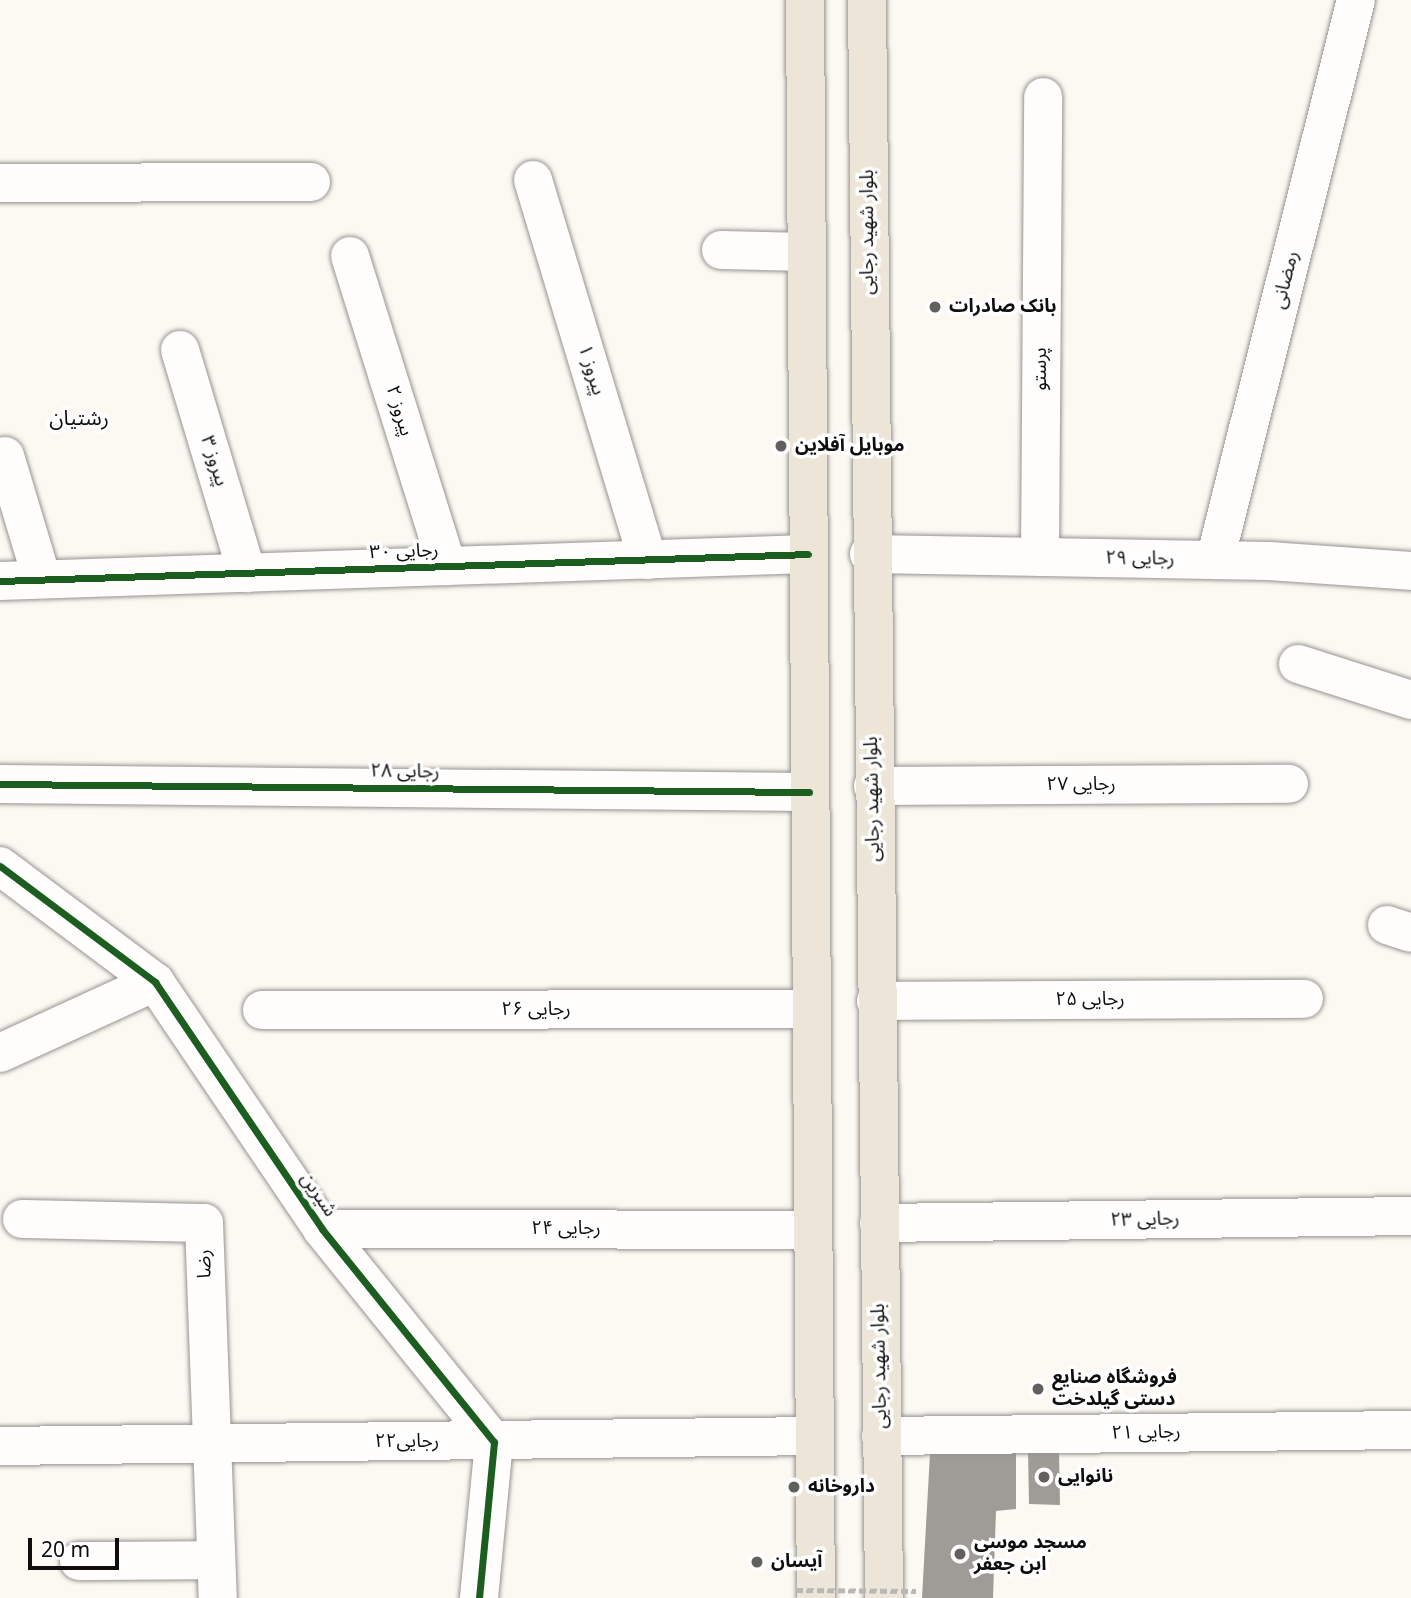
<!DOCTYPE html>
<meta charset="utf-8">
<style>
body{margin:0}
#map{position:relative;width:1411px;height:1598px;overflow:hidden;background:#fcf9f2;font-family:Georgia,"Noto Sans Arabic",serif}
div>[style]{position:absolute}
.building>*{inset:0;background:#9f9c98}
.roads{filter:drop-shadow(0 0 2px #959491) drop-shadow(0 0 2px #959491)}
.minor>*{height:38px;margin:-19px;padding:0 19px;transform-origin:19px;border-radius:19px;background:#fffefd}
.major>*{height:38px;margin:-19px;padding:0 19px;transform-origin:19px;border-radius:19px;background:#ede6d8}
.path-bridge>*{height:4.5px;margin-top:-2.25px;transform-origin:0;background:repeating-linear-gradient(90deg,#b8b8b6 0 7px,transparent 0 10.5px)}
.cycleway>*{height:7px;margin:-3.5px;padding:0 3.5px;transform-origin:3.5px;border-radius:3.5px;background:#1b5e20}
.dots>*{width:19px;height:19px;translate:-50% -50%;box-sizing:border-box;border:4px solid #fff;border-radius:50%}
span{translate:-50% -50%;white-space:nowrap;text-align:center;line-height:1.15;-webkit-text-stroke:7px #fff;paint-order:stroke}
.street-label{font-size:19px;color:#0e0e0e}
.poi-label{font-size:19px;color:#0e0e0e;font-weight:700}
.left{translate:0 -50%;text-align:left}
.neighbourhood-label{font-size:21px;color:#0e0e0e}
.scale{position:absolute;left:28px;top:1538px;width:91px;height:32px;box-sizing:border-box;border:4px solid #0e0e0e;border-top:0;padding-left:9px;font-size:21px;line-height:24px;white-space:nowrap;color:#0e0e0e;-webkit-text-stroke:5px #fff;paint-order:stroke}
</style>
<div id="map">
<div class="building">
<i style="clip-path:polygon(1028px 1450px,1059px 1450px,1060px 1505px,1029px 1504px)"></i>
<i style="clip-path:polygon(1016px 1451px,1016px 1509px,996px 1511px,993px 1598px,922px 1598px,930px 1453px)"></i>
</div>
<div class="roads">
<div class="minor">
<i style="left:533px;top:180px;width:397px;rotate:73.2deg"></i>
<i style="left:0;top:183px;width:311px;rotate:-0.2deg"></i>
<i style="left:721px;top:250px;width:86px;rotate:1.3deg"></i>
<i style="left:350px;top:256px;width:325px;rotate:72.6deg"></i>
<i style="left:180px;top:350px;width:233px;rotate:73.3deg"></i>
<i style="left:5px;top:456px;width:128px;rotate:73.3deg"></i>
<i style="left:869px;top:554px;width:400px;rotate:1deg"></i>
<i style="left:1269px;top:561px;width:142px;rotate:4deg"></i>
<i style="left:1040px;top:557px;width:460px;rotate:-89.6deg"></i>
<i style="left:1215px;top:560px;width:577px;rotate:-75.87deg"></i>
<i style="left:0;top:581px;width:808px;rotate:-1.91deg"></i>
<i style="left:1298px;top:664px;width:119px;rotate:17.7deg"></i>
<i style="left:0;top:784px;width:809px;rotate:0.57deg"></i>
<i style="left:873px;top:786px;width:416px;rotate:-0.3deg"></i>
<i style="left:0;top:866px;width:194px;rotate:36.8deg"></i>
<i style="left:155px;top:982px;width:298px;rotate:55.9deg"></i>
<i style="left:322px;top:1229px;width:274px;rotate:51.1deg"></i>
<i style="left:494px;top:1442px;width:157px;rotate:95.5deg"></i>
<i style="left:1387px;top:925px;width:25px;rotate:18deg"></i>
<i style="left:876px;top:1001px;width:428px;rotate:-0.3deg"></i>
<i style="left:262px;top:1010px;width:548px;rotate:-0.1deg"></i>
<i style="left:0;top:1053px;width:170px;rotate:-24.6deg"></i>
<i style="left:22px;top:1219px;width:182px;rotate:1.3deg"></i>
<i style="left:204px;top:1223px;width:375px;rotate:87.9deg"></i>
<i style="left:879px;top:1223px;width:532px;rotate:-0.75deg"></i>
<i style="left:322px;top:1229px;width:488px;rotate:0.1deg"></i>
<i style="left:881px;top:1436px;width:530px;rotate:-0.65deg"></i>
<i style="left:0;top:1446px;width:815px;rotate:-0.7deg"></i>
<i style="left:79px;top:1561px;width:137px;rotate:-0.4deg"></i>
</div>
<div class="major">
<i style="left:805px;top:0;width:1598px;rotate:89.61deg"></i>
<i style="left:867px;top:0;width:1598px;rotate:89.39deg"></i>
</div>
</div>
<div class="path-bridge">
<i style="left:796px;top:1590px;width:120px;rotate:0.5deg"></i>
</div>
<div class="cycleway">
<i style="left:0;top:581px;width:808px;rotate:-1.91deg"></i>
<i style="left:0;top:784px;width:809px;rotate:0.57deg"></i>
<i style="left:0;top:866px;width:194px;rotate:36.8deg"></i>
<i style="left:155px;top:982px;width:298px;rotate:55.9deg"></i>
<i style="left:322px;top:1229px;width:274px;rotate:51.1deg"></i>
<i style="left:494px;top:1442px;width:157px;rotate:95.5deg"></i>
</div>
<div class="dots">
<i style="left:935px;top:307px;background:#61605e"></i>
<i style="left:781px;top:446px;background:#61605e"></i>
<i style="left:1038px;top:1389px;background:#61605e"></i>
<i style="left:1044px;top:1477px;background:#61605e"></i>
<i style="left:794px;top:1487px;background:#61605e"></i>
<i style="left:960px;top:1554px;background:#61605e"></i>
<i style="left:757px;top:1562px;background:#61605e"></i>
</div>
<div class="street-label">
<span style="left:868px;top:232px;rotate:-90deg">بلوار شهید رجایی</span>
<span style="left:1286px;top:280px;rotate:-76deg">رمضانی</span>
<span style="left:1041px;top:369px;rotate:-90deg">پرستو</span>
<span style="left:591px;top:370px;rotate:73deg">پیروز ۱</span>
<span style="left:399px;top:411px;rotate:73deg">پیروز ۲</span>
<span style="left:214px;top:461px;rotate:73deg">پیروز ۳</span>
<span style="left:404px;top:552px;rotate:-2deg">رجایی ۳۰</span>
<span style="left:1140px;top:559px;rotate:1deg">رجایی ۲۹</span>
<span style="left:405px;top:772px;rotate:1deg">رجایی ۲۸</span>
<span style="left:1081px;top:785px">رجایی ۲۷</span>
<span style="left:873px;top:799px;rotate:-91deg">بلوار شهید رجایی</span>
<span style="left:1090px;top:1000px">رجایی ۲۵</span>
<span style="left:536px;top:1010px">رجایی ۲۶</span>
<span style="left:318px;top:1195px;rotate:56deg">شیرین</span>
<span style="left:1145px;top:1220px;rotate:-1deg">رجایی ۲۳</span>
<span style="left:566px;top:1229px">رجایی ۲۴</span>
<span style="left:205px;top:1264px;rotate:-92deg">رضا</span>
<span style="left:880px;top:1366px;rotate:-91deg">بلوار شهید رجایی</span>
<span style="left:1146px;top:1433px;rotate:-1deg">رجایی ۲۱</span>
<span style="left:407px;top:1442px">۲۲رجایی</span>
</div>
<div class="poi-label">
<span class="left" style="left:949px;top:307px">بانک صادرات</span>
<span class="left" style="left:795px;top:446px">موبایل آفلاین</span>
<span class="left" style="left:1052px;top:1389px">فروشگاه صنایع<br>دستی گیلدخت</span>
<span class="left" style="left:1058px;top:1477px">نانوایی</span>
<span class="left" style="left:808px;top:1487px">داروخانه</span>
<span class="left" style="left:974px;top:1554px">مسجد موسی<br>ابن جعفر</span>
<span class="left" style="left:771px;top:1562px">آیسان</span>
</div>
<div class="neighbourhood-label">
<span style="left:79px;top:418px">رشتیان</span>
</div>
<div class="scale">20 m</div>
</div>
